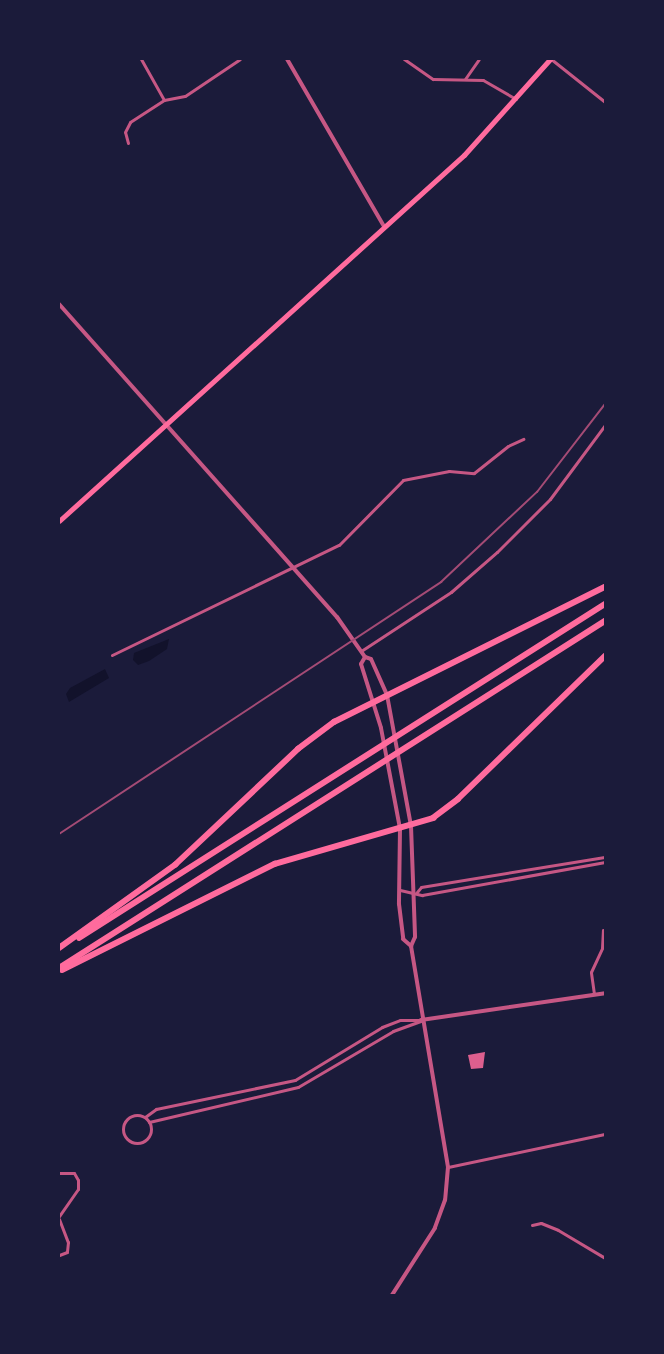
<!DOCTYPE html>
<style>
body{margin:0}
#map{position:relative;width:664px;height:1354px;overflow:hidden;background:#1b1b3a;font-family:"Golos Text",sans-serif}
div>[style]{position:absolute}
.water>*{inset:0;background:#12122b}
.building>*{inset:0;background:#dd5f8e}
.minor>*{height:3px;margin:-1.5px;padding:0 1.5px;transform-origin:1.5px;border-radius:1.5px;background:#c65784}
.minor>.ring{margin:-1.5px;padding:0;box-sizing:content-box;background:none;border:3px solid #c65784;border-radius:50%}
.tertiary>*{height:4px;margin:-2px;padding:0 2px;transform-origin:2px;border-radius:2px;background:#c65784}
.primary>*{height:5px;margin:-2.5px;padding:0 2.5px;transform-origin:2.5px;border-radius:2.5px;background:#ff6b9d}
.motorway>*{height:5.5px;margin:-2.75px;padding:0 2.75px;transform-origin:2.75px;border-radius:2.75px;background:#ff6b9d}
.rail>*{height:2px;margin:-1px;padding:0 1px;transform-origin:1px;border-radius:1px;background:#a44b75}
span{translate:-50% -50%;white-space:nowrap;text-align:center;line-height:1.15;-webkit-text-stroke:4px #1b1b3a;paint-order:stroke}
.frame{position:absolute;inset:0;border:60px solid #1b1b3a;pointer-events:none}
</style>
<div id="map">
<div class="water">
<i style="clip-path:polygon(169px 639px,167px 649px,149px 661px,138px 665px,133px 660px,134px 653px)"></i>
<i style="clip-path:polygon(105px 669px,109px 678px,69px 702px,66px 694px,70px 688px)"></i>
</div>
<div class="building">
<i style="clip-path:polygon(485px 1052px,483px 1068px,471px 1069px,468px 1055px)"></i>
</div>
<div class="minor">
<i style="left:141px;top:59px;width:47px;rotate:60.7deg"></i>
<i style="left:404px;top:59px;width:35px;rotate:35deg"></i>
<i style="left:433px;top:79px;width:50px;rotate:1.1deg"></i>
<i style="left:483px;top:80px;width:38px;rotate:30deg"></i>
<i style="left:551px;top:59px;width:69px;rotate:38.5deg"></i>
<i style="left:465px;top:79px;width:24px;rotate:-55deg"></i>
<i style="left:128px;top:143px;width:11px;rotate:-105deg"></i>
<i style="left:125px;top:132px;width:11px;rotate:-63deg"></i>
<i style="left:130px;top:122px;width:40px;rotate:-32.9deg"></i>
<i style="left:164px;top:100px;width:21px;rotate:-11deg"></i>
<i style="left:185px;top:96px;width:66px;rotate:-33.9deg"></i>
<i style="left:361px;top:651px;width:108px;rotate:-33.2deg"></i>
<i style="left:451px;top:592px;width:61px;rotate:-41deg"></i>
<i style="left:497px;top:552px;width:75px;rotate:-45deg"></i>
<i style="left:550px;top:499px;width:92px;rotate:-53.4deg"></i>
<i style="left:112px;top:655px;width:252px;rotate:-25.9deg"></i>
<i style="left:339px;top:545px;width:91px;rotate:-45.4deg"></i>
<i style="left:403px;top:480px;width:47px;rotate:-11.1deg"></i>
<i style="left:449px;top:471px;width:25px;rotate:5deg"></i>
<i style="left:474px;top:473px;width:43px;rotate:-38.5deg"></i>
<i style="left:508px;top:446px;width:17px;rotate:-25deg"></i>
<i style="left:400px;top:890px;width:23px;rotate:13deg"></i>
<i style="left:422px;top:895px;width:186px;rotate:-10.2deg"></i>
<i style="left:417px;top:892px;width:6px;rotate:-51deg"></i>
<i style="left:421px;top:887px;width:186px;rotate:-9.3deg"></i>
<i style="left:594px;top:994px;width:22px;rotate:-98deg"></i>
<i style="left:591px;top:972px;width:26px;rotate:-65deg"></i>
<i style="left:602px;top:948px;width:18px;rotate:-87deg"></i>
<i class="ring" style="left:123px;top:1115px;width:25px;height:25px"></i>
<i style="left:145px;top:1117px;width:14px;rotate:-36deg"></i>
<i style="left:156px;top:1109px;width:142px;rotate:-11.8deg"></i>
<i style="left:295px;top:1080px;width:102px;rotate:-31.3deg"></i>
<i style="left:382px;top:1027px;width:19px;rotate:-21deg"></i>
<i style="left:400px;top:1020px;width:21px"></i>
<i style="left:149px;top:1122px;width:153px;rotate:-13.2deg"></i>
<i style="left:298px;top:1087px;width:110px;rotate:-30.5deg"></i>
<i style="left:393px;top:1031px;width:30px;rotate:-20deg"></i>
<i style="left:448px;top:1167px;width:160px;rotate:-11.9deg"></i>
<i style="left:59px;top:1173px;width:15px"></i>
<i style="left:74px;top:1173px;width:8px;rotate:60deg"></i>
<i style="left:78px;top:1180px;width:9px;rotate:90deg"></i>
<i style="left:78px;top:1189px;width:33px;rotate:125deg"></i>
<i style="left:59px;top:1219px;width:25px;rotate:69deg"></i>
<i style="left:68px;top:1242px;width:10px;rotate:96deg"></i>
<i style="left:67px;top:1252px;width:9px;rotate:159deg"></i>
<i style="left:532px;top:1225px;width:9px;rotate:-13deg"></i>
<i style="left:541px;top:1223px;width:18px;rotate:22deg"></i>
<i style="left:558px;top:1230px;width:55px;rotate:30.8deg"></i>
</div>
<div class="tertiary">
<i style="left:287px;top:59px;width:193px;rotate:59.9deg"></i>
<i style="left:59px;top:304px;width:419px;rotate:48.4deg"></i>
<i style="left:337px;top:617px;width:49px;rotate:55deg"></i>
<i style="left:365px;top:657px;width:6px;rotate:18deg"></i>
<i style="left:371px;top:659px;width:39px;rotate:66deg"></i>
<i style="left:387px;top:695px;width:133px;rotate:79.6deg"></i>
<i style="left:411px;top:826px;width:111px;rotate:87.9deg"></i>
<i style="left:415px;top:937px;width:10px;rotate:114deg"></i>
<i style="left:411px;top:946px;width:224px;rotate:80.5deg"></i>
<i style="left:448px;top:1167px;width:33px;rotate:95deg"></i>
<i style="left:445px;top:1200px;width:30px;rotate:110deg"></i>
<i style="left:435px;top:1228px;width:80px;rotate:122.7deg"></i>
<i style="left:365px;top:657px;width:8px;rotate:120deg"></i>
<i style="left:361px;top:664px;width:67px;rotate:72.6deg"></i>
<i style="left:381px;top:728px;width:103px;rotate:79.3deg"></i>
<i style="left:400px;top:829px;width:75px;rotate:90.8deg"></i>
<i style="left:399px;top:904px;width:35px;rotate:83deg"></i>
<i style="left:403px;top:939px;width:11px;rotate:41deg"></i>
<i style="left:421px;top:1020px;width:186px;rotate:-8.3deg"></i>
</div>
<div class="primary">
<i style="left:59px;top:521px;width:546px;rotate:-42.1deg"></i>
<i style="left:464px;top:155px;width:129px;rotate:-48.1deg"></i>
</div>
<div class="motorway">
<i style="left:79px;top:938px;width:623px;rotate:-32.41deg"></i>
<i style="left:59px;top:948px;width:143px;rotate:-35.6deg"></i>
<i style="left:175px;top:865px;width:169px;rotate:-43.3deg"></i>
<i style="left:298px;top:749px;width:45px;rotate:-36.9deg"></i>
<i style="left:334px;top:722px;width:303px;rotate:-26.5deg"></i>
<i style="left:59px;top:968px;width:647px;rotate:-32.44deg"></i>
<i style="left:62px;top:970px;width:238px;rotate:-26.5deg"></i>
<i style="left:275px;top:864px;width:165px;rotate:-16.2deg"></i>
<i style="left:433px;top:818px;width:31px;rotate:-37deg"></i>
<i style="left:458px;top:799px;width:205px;rotate:-44.2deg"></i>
</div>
<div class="rail">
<i style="left:59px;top:834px;width:458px;rotate:-33.4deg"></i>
<i style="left:441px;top:582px;width:132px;rotate:-43.2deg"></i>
<i style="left:537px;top:492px;width:111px;rotate:-52.3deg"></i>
</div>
<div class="frame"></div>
</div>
